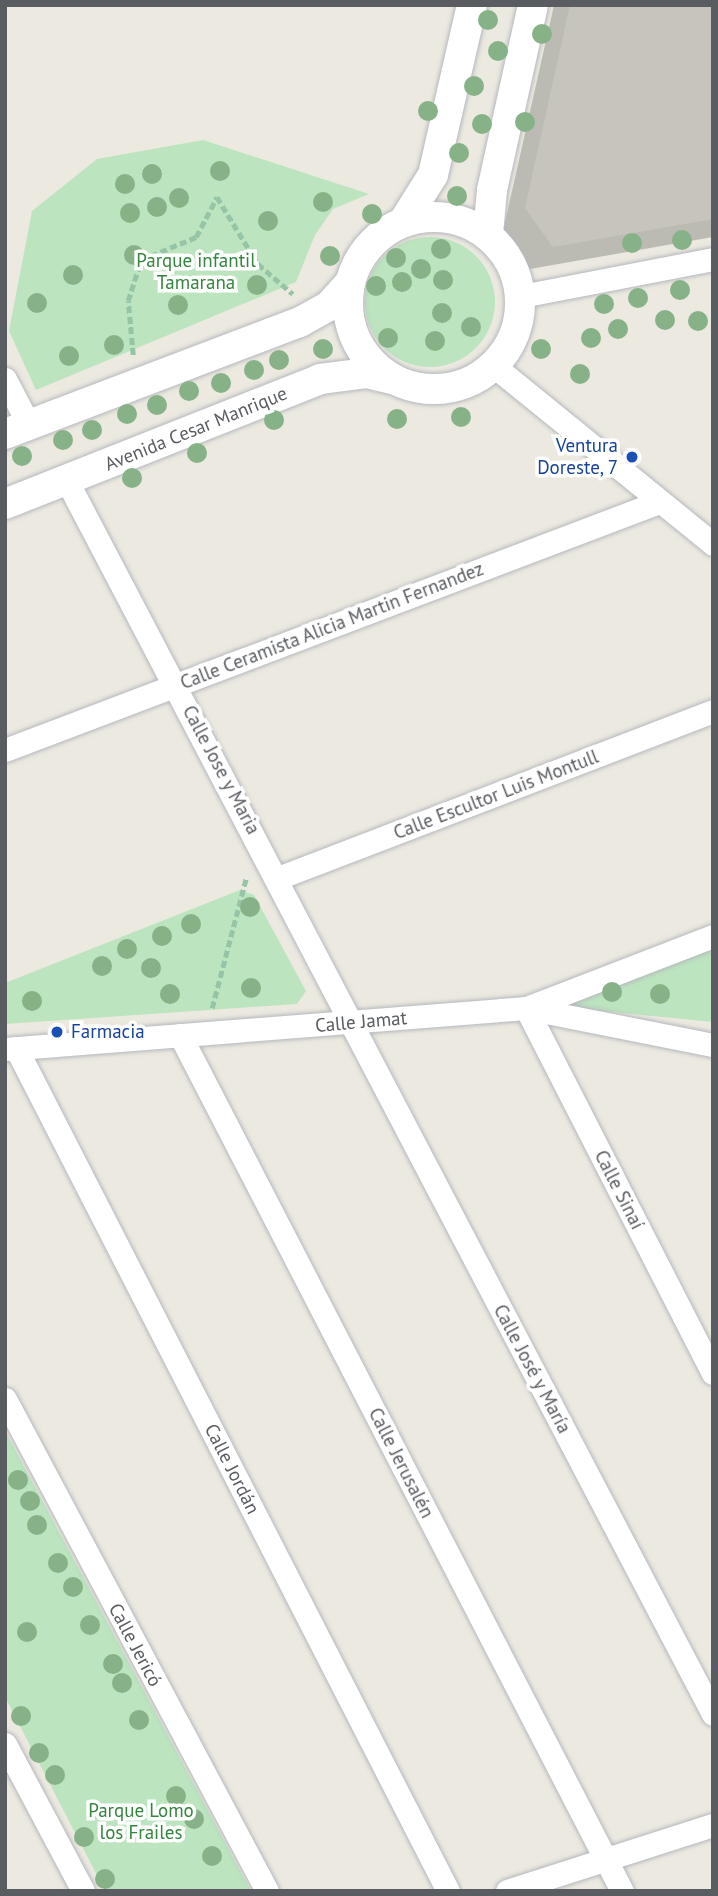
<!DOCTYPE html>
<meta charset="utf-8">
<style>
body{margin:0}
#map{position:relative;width:718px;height:1896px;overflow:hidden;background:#eceae0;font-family:"PT Sans",sans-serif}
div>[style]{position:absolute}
.green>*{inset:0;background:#bce4bf}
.round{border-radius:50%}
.shadow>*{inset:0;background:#0003}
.building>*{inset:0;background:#c7c4bd}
.path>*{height:4.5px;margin-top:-2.25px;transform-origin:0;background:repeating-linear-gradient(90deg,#95c5a6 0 7px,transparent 0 10.5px)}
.roads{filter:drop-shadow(0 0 2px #b6b8bd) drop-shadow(0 0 2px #b6b8bd)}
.minor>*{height:23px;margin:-11.5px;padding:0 11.5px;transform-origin:11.5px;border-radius:11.5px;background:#fff}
.tertiary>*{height:30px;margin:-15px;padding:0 15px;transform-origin:15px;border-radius:15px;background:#fff}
.tertiary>.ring{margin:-15px;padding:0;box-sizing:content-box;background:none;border:30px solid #fff;border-radius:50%}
.trees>*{width:20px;height:20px;margin:-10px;border-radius:50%;background:#87b287}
.dots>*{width:19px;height:19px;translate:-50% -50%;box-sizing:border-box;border:4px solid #fff;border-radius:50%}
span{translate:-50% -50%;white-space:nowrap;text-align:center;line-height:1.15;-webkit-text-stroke:7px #fff;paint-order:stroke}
.park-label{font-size:19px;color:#34853e}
.street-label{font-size:19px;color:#595c61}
.transit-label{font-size:19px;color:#164399}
.right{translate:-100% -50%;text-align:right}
.left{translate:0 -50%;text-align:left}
.frame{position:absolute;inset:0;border:7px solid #595c61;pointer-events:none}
</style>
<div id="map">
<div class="green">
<i style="clip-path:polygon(203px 140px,369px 194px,333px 209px,315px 235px,296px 282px,36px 390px,9px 331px,32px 211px,97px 159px)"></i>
<i class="round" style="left:365px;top:237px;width:130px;height:130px"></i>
<i style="clip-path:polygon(240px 890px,254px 895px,306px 991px,297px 1004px,5px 1024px,5px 983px)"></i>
<i style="clip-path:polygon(713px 944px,713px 1022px,552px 1006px)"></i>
<i style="clip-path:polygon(5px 1431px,251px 1891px,105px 1891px,5px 1697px)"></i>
</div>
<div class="shadow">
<i style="clip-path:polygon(554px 5px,713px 5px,713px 237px,530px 269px,503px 231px)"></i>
</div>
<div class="building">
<i style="clip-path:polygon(570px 5px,713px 5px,713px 219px,553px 247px,525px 208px)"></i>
</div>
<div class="path">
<i style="left:133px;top:355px;width:54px;rotate:-95.3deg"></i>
<i style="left:128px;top:301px;width:43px;rotate:-72.4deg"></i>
<i style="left:141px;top:260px;width:60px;rotate:-22.7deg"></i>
<i style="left:196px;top:237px;width:45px;rotate:-62.3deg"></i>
<i style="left:217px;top:197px;width:79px;rotate:58.5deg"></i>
<i style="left:258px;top:264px;width:46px;rotate:40.6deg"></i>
<i style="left:212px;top:1008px;width:134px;rotate:-75.3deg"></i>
</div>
<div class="roads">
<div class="minor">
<i style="left:521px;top:296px;width:196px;rotate:-10.9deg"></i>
<i style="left:494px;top:366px;width:282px;rotate:39.1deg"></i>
<i style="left:5px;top:379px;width:52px;rotate:62.4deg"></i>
<i style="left:67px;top:481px;width:1392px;rotate:62.35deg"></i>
<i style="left:5px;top:750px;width:699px;rotate:-20.77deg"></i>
<i style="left:278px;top:878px;width:466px;rotate:-21deg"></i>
<i style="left:713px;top:936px;width:200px;rotate:158.9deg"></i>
<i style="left:526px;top:1008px;width:410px;rotate:62.9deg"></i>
<i style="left:180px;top:1035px;width:963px;rotate:62.69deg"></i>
<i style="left:16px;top:1048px;width:947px;rotate:62.87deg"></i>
<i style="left:5px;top:1049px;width:523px;rotate:-4.5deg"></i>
<i style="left:526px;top:1008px;width:191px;rotate:11.2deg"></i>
<i style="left:5px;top:1399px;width:557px;rotate:61.96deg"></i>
<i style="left:5px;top:1744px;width:166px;rotate:62deg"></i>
<i style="left:507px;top:1891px;width:216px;rotate:-17.8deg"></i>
</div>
<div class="tertiary">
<i class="ring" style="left:348px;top:217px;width:142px;height:142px"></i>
<i style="left:404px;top:221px;width:54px;rotate:-57.8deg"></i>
<i style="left:433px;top:175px;width:174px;rotate:-77.1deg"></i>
<i style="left:488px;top:234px;width:44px;rotate:-84.8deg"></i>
<i style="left:492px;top:190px;width:189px;rotate:-77.5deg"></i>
<i style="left:5px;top:434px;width:316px;rotate:-20.8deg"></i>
<i style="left:300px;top:322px;width:33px;rotate:-29deg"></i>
<i style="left:329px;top:306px;width:31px;rotate:-48deg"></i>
<i style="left:5px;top:504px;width:339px;rotate:-21.6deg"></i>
<i style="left:320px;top:379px;width:46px;rotate:-7.4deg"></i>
<i style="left:366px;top:373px;width:26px;rotate:13deg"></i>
</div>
</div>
<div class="trees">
<i style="left:488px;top:20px"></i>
<i style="left:542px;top:34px"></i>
<i style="left:498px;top:51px"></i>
<i style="left:474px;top:86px"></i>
<i style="left:428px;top:111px"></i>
<i style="left:525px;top:122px"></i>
<i style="left:482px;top:124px"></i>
<i style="left:459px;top:153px"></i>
<i style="left:220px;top:171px"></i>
<i style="left:152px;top:174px"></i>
<i style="left:125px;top:184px"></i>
<i style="left:457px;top:196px"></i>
<i style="left:179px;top:198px"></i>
<i style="left:323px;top:202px"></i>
<i style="left:157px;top:207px"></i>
<i style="left:130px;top:213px"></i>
<i style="left:372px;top:214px"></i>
<i style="left:268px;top:221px"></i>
<i style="left:682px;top:240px"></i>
<i style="left:632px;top:243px"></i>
<i style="left:441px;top:249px"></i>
<i style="left:134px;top:255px"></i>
<i style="left:330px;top:256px"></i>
<i style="left:396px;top:258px"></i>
<i style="left:421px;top:269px"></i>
<i style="left:73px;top:275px"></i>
<i style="left:443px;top:280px"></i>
<i style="left:402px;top:282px"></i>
<i style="left:257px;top:285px"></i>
<i style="left:376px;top:286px"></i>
<i style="left:680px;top:290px"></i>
<i style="left:638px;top:298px"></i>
<i style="left:37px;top:303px"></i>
<i style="left:604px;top:304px"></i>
<i style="left:178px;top:305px"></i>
<i style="left:442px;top:313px"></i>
<i style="left:665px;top:320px"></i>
<i style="left:698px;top:321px"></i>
<i style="left:471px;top:327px"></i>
<i style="left:618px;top:329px"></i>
<i style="left:388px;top:338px"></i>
<i style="left:591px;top:338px"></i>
<i style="left:435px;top:341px"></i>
<i style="left:114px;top:345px"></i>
<i style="left:323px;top:349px"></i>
<i style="left:541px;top:349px"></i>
<i style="left:69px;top:356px"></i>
<i style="left:279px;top:360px"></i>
<i style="left:254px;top:370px"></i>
<i style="left:580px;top:374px"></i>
<i style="left:221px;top:383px"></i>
<i style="left:189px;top:391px"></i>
<i style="left:157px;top:405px"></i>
<i style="left:127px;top:414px"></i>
<i style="left:461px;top:417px"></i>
<i style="left:397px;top:419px"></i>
<i style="left:274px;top:420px"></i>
<i style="left:92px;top:430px"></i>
<i style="left:63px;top:440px"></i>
<i style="left:197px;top:453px"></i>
<i style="left:22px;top:456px"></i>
<i style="left:132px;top:478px"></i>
<i style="left:250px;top:907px"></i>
<i style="left:191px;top:924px"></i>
<i style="left:162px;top:936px"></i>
<i style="left:127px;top:949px"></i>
<i style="left:102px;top:966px"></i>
<i style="left:151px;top:968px"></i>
<i style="left:251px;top:988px"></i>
<i style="left:612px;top:992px"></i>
<i style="left:170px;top:994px"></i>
<i style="left:660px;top:994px"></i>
<i style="left:32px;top:1001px"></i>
<i style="left:18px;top:1480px"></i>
<i style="left:30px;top:1501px"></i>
<i style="left:37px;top:1525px"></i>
<i style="left:58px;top:1563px"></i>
<i style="left:73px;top:1587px"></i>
<i style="left:90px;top:1625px"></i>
<i style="left:27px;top:1632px"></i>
<i style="left:113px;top:1664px"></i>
<i style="left:122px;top:1683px"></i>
<i style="left:21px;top:1716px"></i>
<i style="left:139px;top:1720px"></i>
<i style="left:39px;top:1753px"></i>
<i style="left:55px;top:1775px"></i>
<i style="left:176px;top:1796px"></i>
<i style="left:194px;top:1819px"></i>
<i style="left:84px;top:1837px"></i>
<i style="left:212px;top:1856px"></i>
<i style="left:105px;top:1879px"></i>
</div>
<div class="dots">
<i style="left:632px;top:457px;background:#1a4fb4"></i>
<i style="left:57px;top:1032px;background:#1a4fb4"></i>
</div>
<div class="park-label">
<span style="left:196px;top:272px">Parque infantil<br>Tamarana</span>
<span style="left:141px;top:1822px">Parque Lomo<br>los Frailes</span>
</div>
<div class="street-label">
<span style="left:196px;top:429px;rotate:-22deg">Avenida Cesar Manrique</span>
<span style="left:332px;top:626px;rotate:-21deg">Calle Ceramista Alicia Martin Fernandez</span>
<span style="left:221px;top:770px;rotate:62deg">Calle Jose y Maria</span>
<span style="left:496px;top:795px;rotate:-21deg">Calle Escultor Luis Montull</span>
<span style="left:361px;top:1022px;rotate:-5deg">Calle Jamat</span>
<span style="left:619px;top:1190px;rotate:63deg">Calle Sinaí</span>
<span style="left:532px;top:1369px;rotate:62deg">Calle José y María</span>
<span style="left:401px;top:1463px;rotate:63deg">Calle Jerusalén</span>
<span style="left:232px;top:1469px;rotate:63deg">Calle Jordán</span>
<span style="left:135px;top:1645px;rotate:62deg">Calle Jericó</span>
</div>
<div class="transit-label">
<span class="right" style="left:618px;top:457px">Ventura<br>Doreste, 7</span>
<span class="left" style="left:71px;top:1032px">Farmacia</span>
</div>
<div class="frame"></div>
</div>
